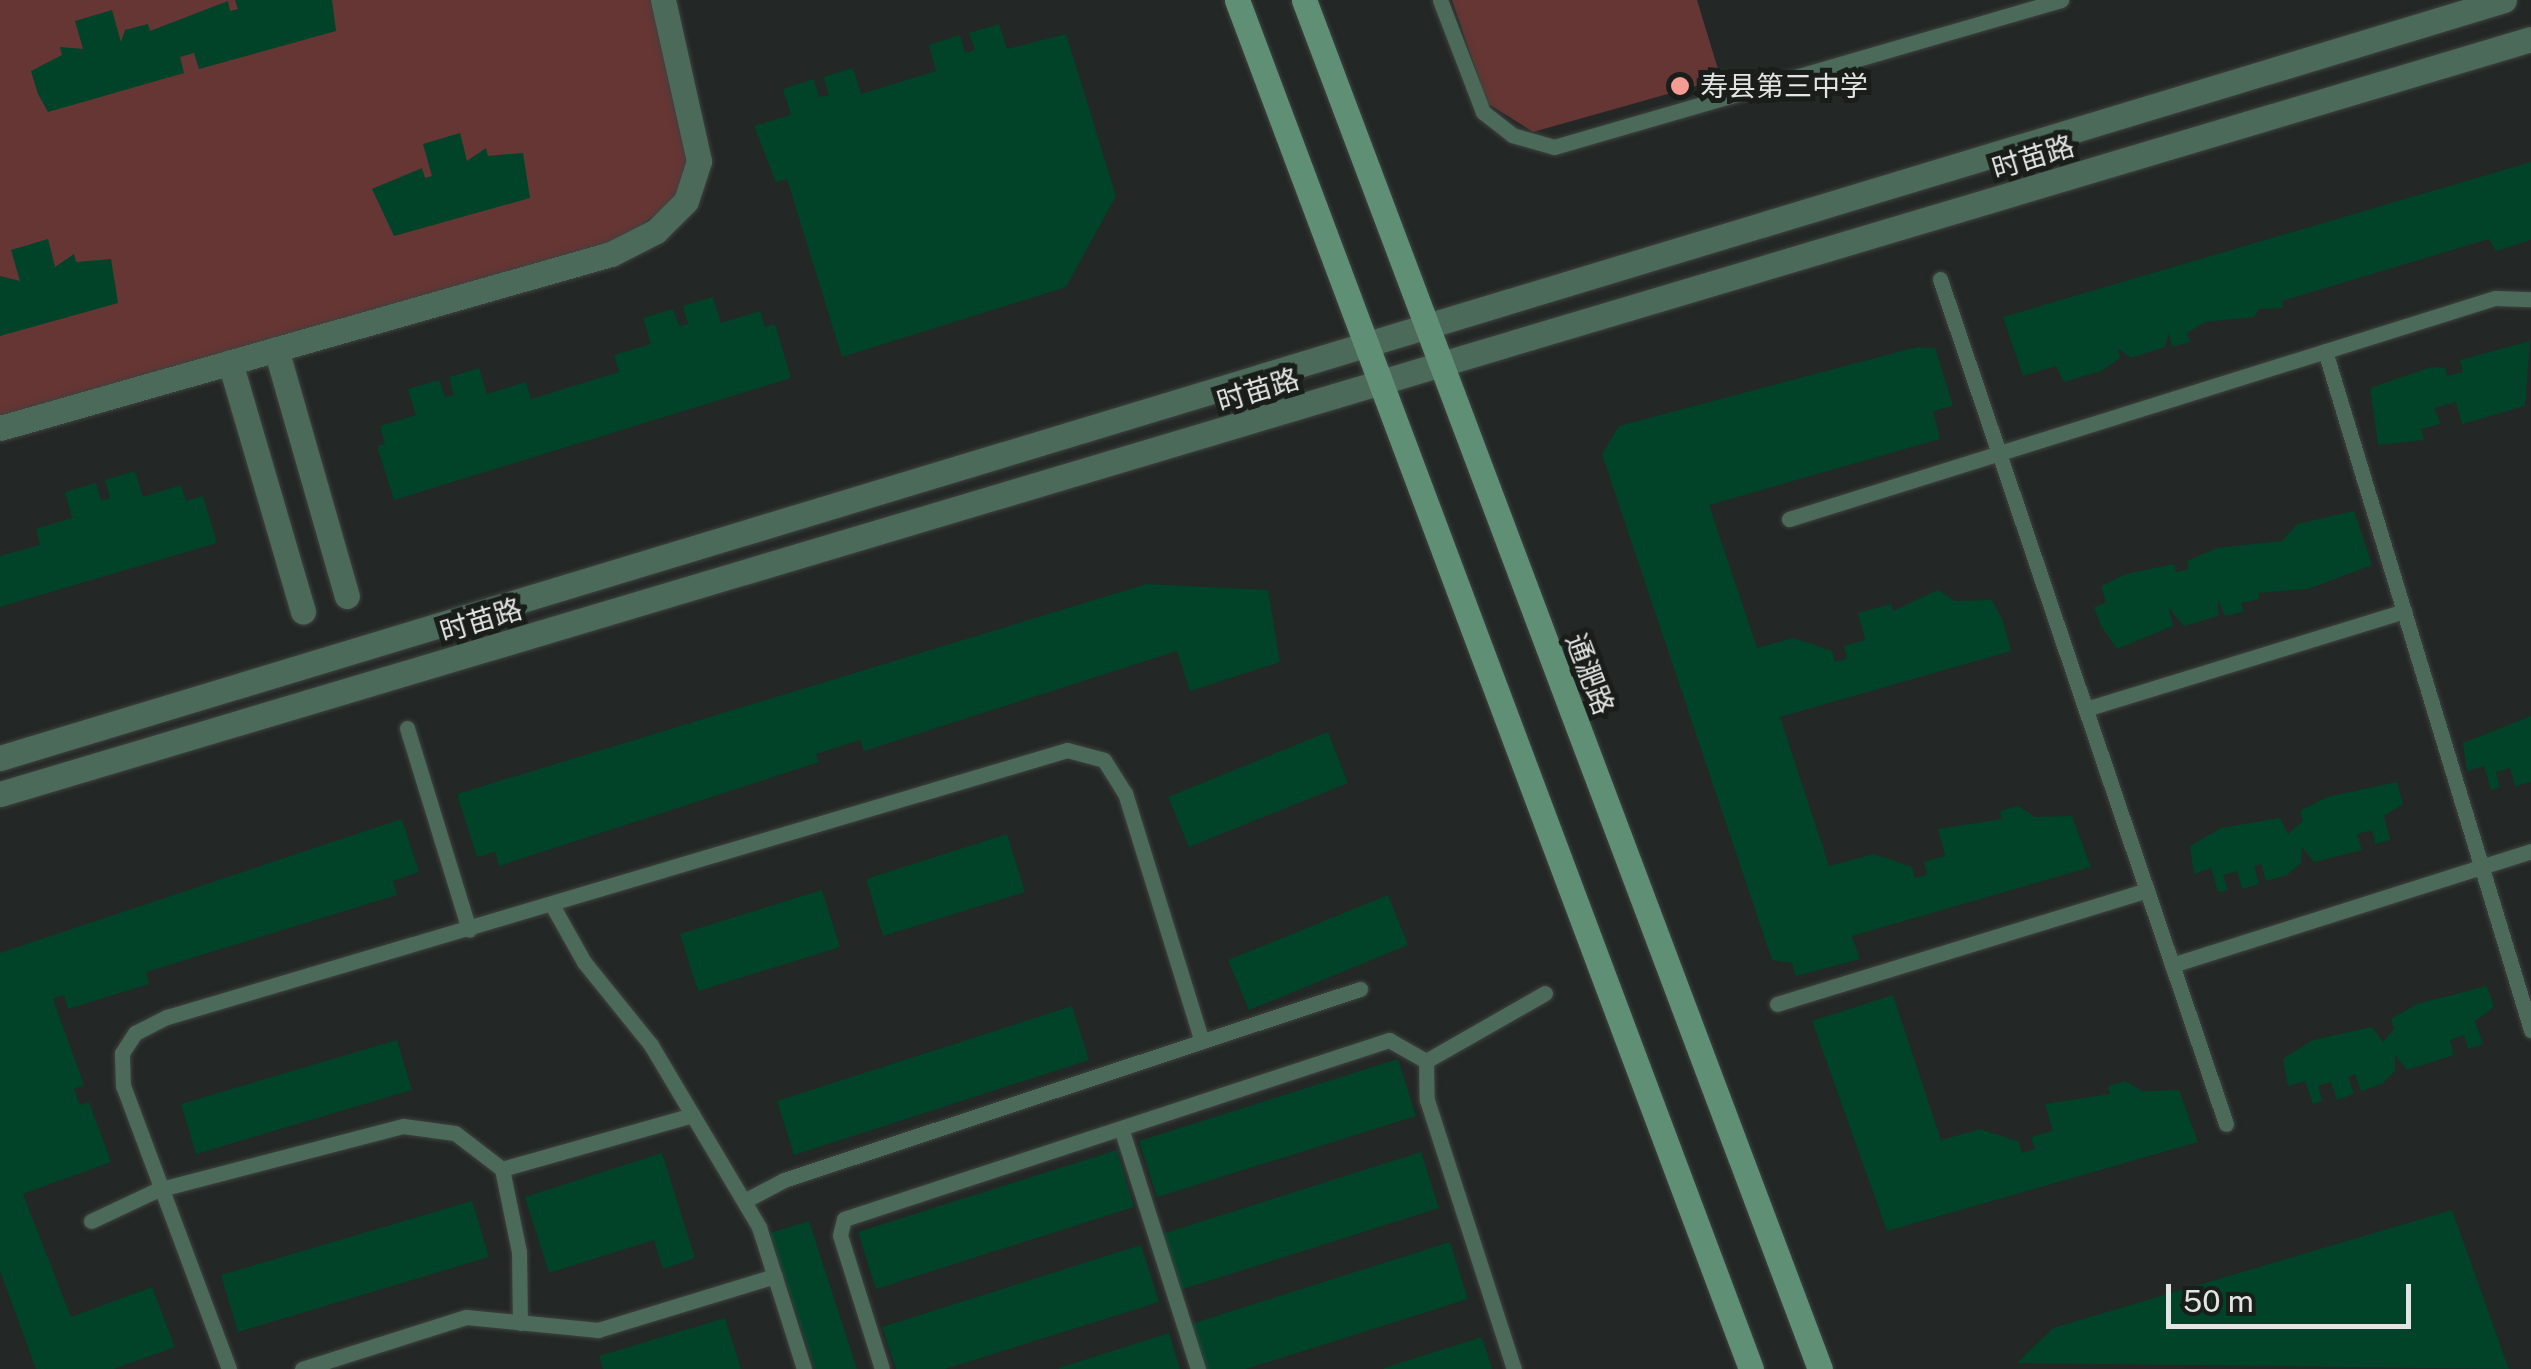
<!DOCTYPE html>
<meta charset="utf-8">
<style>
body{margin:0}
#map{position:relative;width:2531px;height:1369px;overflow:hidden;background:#232725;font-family:"Public Sans","Noto Sans SC",sans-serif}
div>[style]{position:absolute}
.green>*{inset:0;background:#653633}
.building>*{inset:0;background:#004329}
.roads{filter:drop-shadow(0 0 2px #3e4240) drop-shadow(0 0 2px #3e4240)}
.service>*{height:15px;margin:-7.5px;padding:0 7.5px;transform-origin:7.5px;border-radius:7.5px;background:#4c6a59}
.minor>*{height:25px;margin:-12.5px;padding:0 12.5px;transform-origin:12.5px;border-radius:12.5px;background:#4c6a59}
.tertiary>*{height:25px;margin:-12.5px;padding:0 12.5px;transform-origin:12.5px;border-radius:12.5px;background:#4c6a59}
.secondary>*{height:25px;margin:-12.5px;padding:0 12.5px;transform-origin:12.5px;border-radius:12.5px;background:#5f9076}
.dots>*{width:28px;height:28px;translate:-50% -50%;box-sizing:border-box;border:5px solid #1a1e1b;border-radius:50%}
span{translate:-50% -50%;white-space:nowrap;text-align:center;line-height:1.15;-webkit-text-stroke:10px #1a1e1b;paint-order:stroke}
.poi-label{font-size:28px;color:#e3e5e4}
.left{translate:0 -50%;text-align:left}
.street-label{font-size:28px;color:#e3e5e4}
.scale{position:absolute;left:2166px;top:1284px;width:245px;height:45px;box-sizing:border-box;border:5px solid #e3e5e4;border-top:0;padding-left:12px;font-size:30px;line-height:35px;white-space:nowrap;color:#e3e5e4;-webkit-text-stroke:8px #1a1e1b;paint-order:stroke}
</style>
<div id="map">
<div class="green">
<i style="clip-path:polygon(0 0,655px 0,692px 162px,679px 198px,612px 246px,0 417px)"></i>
<i style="clip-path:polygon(1452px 0,1697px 0,1721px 79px,1533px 132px,1487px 103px)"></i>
</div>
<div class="building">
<i style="clip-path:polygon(235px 0,332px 0,336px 31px,199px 69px,194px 53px,180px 57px,184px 73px,48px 112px,38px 94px,31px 71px,62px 55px,60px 47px,83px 49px,75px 21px,112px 10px,121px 42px,125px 30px,148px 24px,150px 31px,228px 1px,230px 11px,238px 9px)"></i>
<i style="clip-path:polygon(999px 24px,1007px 49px,1066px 34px,1116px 196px,1066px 287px,842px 357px,787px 179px,776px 182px,754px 126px,791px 115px,783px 89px,814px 79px,819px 97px,829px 95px,823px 77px,853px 68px,861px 94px,936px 71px,929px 45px,960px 35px,965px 53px,975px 50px,969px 33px)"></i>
<i style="clip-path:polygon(460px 133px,467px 161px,486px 148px,488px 156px,523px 153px,530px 198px,394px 236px,372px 189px,422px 168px,425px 178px,432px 176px,423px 144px)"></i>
<i style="clip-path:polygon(2531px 162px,2531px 240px,2496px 251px,2489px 239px,2282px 301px,2283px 308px,2259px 309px,2254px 317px,2205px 322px,2187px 333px,2190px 342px,2172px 347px,2169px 333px,2165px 347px,2131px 358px,2118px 348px,2120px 358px,2101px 371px,2064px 382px,2056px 366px,2023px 376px,2003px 317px)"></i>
<i style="clip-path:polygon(48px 239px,55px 267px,74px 254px,76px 262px,111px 259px,118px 303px,0 336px,0 276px,20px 281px,11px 250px)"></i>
<i style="clip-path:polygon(713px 297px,721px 323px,760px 311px,765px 327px,775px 324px,791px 378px,394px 500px,377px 446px,385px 444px,380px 426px,416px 415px,408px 389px,439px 380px,445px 397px,454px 395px,449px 377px,479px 368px,487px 394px,526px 382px,531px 399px,619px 372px,614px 355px,651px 344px,643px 318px,673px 309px,679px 326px,688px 324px,683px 306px)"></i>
<i style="clip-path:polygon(2530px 341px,2525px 406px,2462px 424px,2456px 402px,2434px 408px,2441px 424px,2421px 429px,2424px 440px,2378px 445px,2370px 388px,2431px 367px,2445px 368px,2447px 376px,2463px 372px,2460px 360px)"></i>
<i style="clip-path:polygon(1917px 347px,1935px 348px,1953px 406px,1933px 411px,1940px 439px,1709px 505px,1757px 648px,1794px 638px,1832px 651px,1835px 662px,1847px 659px,1844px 646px,1865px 640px,1858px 613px,1891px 604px,1893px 611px,1938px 590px,1955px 601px,1992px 600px,2003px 621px,2011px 651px,1780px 717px,1829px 866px,1874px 854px,1912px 867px,1915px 878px,1927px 875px,1924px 862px,1945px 856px,1938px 829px,2002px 819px,2000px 811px,2018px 806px,2035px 817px,2072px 816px,2091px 867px,1852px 936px,1860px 959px,1796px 976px,1792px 963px,1772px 960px,1602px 454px,1619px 426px)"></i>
<i style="clip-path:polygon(135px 471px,143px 497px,181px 485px,186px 501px,203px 496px,217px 543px,0 607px,0 556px,40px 545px,36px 529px,72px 518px,65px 492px,96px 483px,101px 501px,110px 498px,105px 480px)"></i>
<i style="clip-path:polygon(2354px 511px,2372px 565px,2308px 589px,2258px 593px,2260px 599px,2241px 603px,2243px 612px,2225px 616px,2218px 600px,2218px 616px,2184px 626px,2169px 608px,2173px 626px,2117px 649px,2101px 626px,2094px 607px,2106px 603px,2101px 586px,2126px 574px,2174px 564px,2176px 572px,2189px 569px,2187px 561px,2217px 548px,2282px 541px,2297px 524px)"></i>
<i style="clip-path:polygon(1147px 584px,1268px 590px,1280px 662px,1190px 691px,1177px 651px,864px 751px,860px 740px,816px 754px,819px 762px,499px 866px,495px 852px,477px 857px,457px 794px)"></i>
<i style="clip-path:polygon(2531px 716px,2531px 782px,2515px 786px,2510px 768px,2496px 772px,2500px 787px,2491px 790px,2484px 766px,2467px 771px,2463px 743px)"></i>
<i style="clip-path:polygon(1328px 732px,1348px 783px,1189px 847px,1168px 797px)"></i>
<i style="clip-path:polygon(2397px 782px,2403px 804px,2384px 816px,2390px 840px,2375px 844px,2372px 830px,2357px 834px,2362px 850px,2314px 862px,2302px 847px,2301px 863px,2287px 875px,2266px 881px,2261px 864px,2254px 866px,2259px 884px,2242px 889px,2237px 871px,2223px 875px,2228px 890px,2218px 892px,2211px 868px,2194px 874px,2190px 846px,2221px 828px,2280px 818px,2288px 834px,2303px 821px,2300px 811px,2327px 797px)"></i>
<i style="clip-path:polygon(402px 819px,419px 872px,393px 881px,397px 895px,146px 972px,149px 984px,68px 1009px,64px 995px,53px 999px,84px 1085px,74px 1089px,80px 1105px,89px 1102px,111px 1162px,23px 1194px,71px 1317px,152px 1287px,175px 1347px,114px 1369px,36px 1369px,0 1271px,0 953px)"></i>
<i style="clip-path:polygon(1007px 834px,1025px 892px,883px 936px,866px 879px)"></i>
<i style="clip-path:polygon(822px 890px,840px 947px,698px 991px,680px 934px)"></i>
<i style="clip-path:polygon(1388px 895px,1408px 945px,1249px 1010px,1228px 960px)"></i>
<i style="clip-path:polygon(2487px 986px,2494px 1007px,2475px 1021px,2483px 1044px,2468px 1049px,2464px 1035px,2450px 1040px,2454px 1055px,2407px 1070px,2395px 1055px,2395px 1071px,2382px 1084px,2361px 1091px,2355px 1074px,2348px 1077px,2354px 1094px,2337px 1100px,2331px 1082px,2318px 1086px,2322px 1101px,2313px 1104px,2305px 1081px,2288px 1086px,2283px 1059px,2313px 1040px,2372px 1027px,2383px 1042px,2394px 1029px,2391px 1019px,2417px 1004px)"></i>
<i style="clip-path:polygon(1893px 995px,1941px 1140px,1981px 1129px,2019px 1142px,2022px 1153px,2035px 1149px,2031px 1137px,2053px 1131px,2045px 1104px,2110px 1094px,2108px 1086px,2125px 1081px,2142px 1091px,2179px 1090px,2198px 1142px,1887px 1231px,1812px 1021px)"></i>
<i style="clip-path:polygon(1072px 1006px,1089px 1060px,794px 1155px,777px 1101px)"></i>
<i style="clip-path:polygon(397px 1040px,412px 1090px,196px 1154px,181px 1104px)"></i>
<i style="clip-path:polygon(1398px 1059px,1416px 1116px,1157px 1197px,1139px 1141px)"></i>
<i style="clip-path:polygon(1117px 1150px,1134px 1207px,876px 1289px,858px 1232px)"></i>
<i style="clip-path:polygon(1421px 1152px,1439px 1208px,1180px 1290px,1162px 1234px)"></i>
<i style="clip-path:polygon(662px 1153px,695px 1258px,663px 1269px,654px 1240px,549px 1273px,525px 1197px)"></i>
<i style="clip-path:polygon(472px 1201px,489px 1257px,238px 1332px,221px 1275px)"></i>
<i style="clip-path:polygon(2452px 1210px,2509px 1369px,2017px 1363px,2053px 1328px)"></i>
<i style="clip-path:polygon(809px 1221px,857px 1369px,815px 1369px,770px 1233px)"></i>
<i style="clip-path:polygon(1450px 1242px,1468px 1299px,1246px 1369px,1206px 1369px,1191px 1324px)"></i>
<i style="clip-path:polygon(1141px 1245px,1159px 1302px,945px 1369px,896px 1369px,882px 1327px)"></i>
<i style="clip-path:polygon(725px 1318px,741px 1369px,603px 1369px,599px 1356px)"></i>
<i style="clip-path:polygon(1169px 1333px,1180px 1369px,1059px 1369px,1059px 1368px)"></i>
<i style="clip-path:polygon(1482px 1337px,1492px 1369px,1384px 1369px,1384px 1368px)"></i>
</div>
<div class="roads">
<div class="service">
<i style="left:1440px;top:0;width:120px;rotate:69deg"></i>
<i style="left:1483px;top:112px;width:37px;rotate:38deg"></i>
<i style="left:1512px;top:135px;width:44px;rotate:15.9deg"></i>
<i style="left:1554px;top:147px;width:528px;rotate:-16.17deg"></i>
<i style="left:1940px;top:279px;width:892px;rotate:71.3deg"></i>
<i style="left:2325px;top:351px;width:710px;rotate:73.12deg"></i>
<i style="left:1789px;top:519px;width:740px;rotate:-17.38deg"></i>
<i style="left:2495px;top:298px;width:36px;rotate:2deg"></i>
<i style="left:2086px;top:709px;width:333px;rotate:-17.1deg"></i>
<i style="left:407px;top:728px;width:211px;rotate:72.9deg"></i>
<i style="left:552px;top:905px;width:65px;rotate:60.7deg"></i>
<i style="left:584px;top:962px;width:107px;rotate:51.1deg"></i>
<i style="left:651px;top:1045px;width:212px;rotate:59.3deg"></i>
<i style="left:759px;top:1227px;width:149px;rotate:72.4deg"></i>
<i style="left:2172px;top:965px;width:377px;rotate:-17.6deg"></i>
<i style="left:1777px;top:1004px;width:387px;rotate:-17.1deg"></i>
<i style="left:1426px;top:1061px;width:39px;rotate:89deg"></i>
<i style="left:1427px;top:1100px;width:283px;rotate:72.1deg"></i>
<i style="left:1426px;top:1061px;width:137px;rotate:-29.7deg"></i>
<i style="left:1122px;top:1131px;width:250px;rotate:72.3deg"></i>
<i style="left:502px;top:1169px;width:198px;rotate:-15.8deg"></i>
<i style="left:744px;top:1201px;width:45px;rotate:-27.7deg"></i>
<i style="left:784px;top:1180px;width:607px;rotate:-18.35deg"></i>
<i style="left:91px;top:1221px;width:73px;rotate:-25.2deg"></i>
<i style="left:157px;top:1190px;width:254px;rotate:-14.6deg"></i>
<i style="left:403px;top:1126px;width:52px;rotate:7.7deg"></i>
<i style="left:455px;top:1133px;width:59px;rotate:37.5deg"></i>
<i style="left:502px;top:1169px;width:85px;rotate:78.4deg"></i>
<i style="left:519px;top:1252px;width:71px;rotate:89.2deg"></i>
<i style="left:229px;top:1369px;width:302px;rotate:-110.5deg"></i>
<i style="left:123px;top:1086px;width:33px;rotate:-92deg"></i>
<i style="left:122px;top:1053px;width:24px;rotate:-57deg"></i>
<i style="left:135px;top:1033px;width:36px;rotate:-27deg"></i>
<i style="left:167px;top:1017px;width:939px;rotate:-16.52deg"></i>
<i style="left:1067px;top:750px;width:38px;rotate:15deg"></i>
<i style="left:1104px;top:760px;width:39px;rotate:58deg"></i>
<i style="left:1125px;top:793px;width:257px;rotate:72.8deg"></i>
<i style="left:302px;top:1369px;width:172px;rotate:-17.6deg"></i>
<i style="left:466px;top:1317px;width:133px;rotate:5.6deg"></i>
<i style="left:598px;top:1330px;width:185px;rotate:-17deg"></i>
<i style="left:882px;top:1369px;width:140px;rotate:-107.4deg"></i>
<i style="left:840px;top:1235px;width:16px;rotate:-76deg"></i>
<i style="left:844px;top:1219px;width:574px;rotate:-18.18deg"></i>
<i style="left:1389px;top:1040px;width:43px;rotate:29.6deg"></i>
</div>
<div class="minor">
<i style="left:276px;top:349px;width:257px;rotate:74deg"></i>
<i style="left:230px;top:362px;width:260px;rotate:73.7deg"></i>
<i style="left:0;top:428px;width:635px;rotate:-15.9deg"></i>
<i style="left:611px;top:254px;width:51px;rotate:-27.1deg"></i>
<i style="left:656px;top:231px;width:42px;rotate:-45deg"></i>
<i style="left:686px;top:201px;width:42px;rotate:-72deg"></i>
<i style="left:699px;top:161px;width:165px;rotate:-102.6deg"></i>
</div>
<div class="tertiary">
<i style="left:0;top:758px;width:2616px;rotate:-16.84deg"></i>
<i style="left:0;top:794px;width:2641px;rotate:-16.61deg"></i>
</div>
<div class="secondary">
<i style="left:1237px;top:0;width:1462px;rotate:69.42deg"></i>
<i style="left:1304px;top:0;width:1463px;rotate:69.35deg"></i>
</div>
</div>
<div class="dots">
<i style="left:1680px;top:86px;background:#f59c95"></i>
</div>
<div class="poi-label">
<span class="left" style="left:1700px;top:86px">寿县第三中学</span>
</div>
<div class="street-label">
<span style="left:2033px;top:157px;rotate:-17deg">时苗路</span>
<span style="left:1258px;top:390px;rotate:-17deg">时苗路</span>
<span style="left:481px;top:620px;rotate:-17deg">时苗路</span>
<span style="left:1590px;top:674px;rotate:69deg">通淝路</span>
</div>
<div class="scale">50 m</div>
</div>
